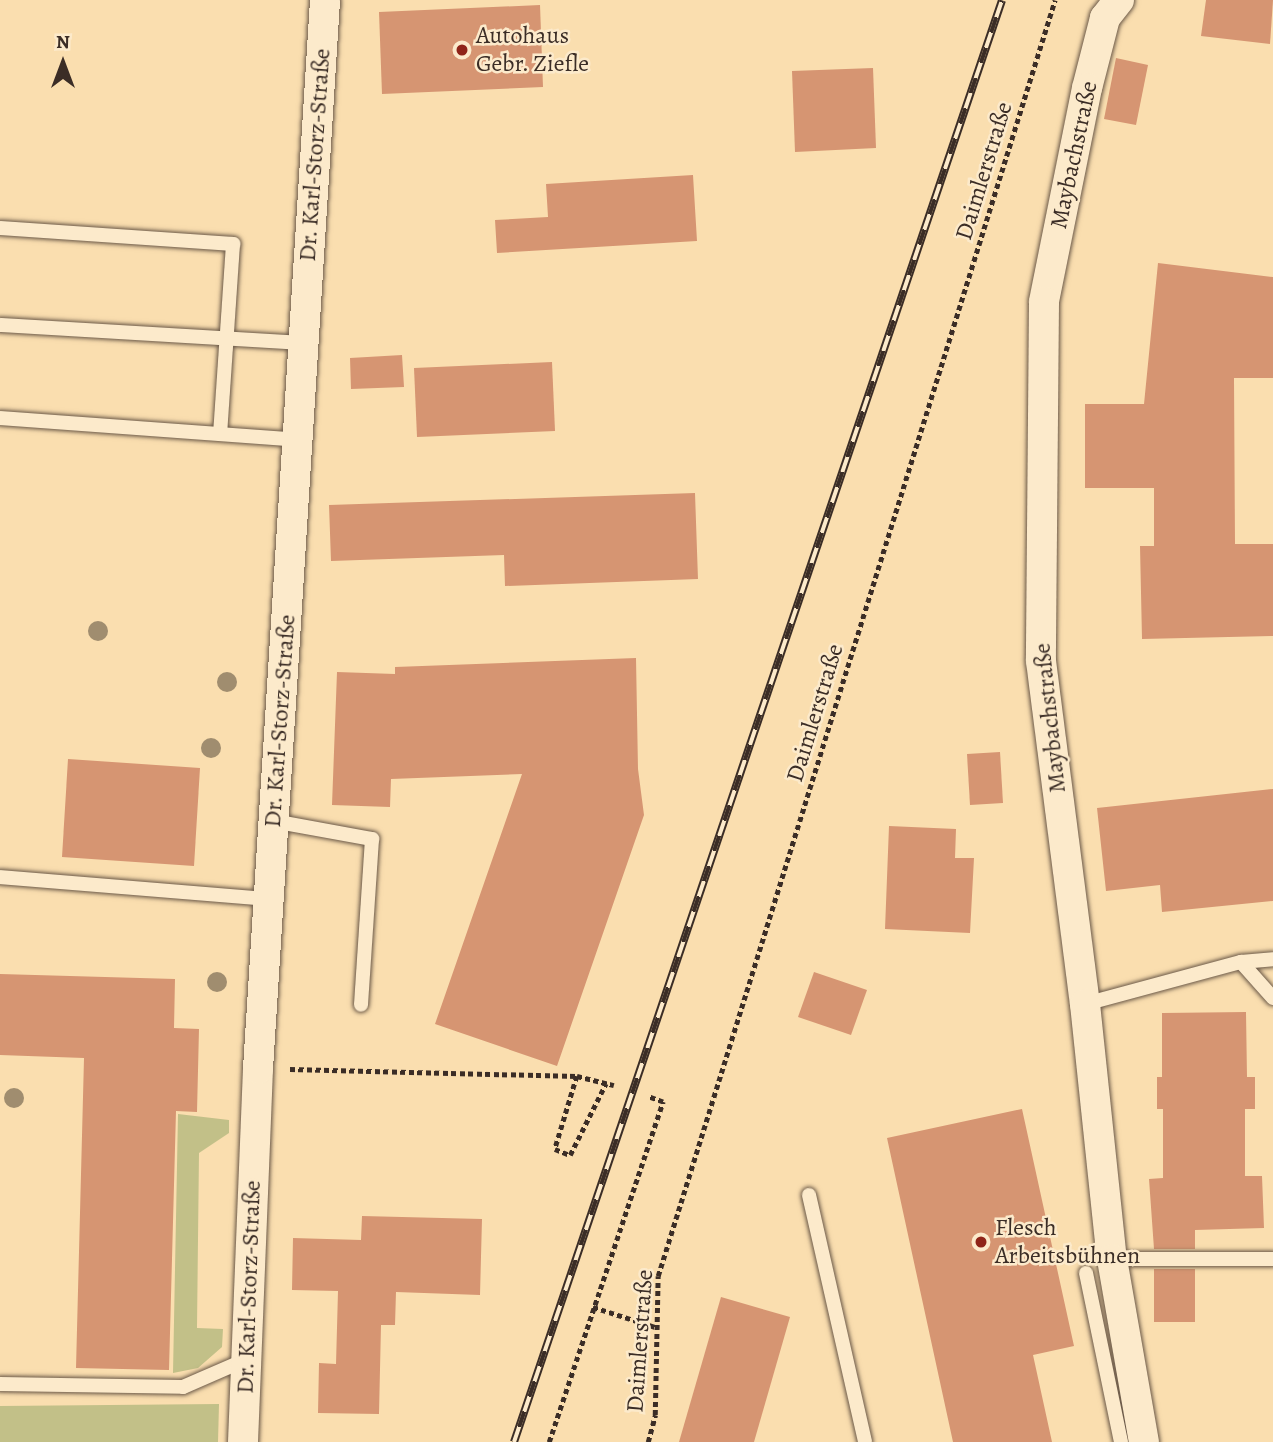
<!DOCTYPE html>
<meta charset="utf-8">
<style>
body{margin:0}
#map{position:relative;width:1273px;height:1442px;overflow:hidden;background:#fadeaf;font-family:Alegreya,serif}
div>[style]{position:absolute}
.green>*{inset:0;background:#c2c088}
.building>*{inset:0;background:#d69572}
.path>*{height:4.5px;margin-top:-2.25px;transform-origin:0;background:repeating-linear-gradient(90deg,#3b2d26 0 5px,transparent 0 8.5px)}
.roads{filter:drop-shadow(0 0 2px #6b5948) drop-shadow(0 0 2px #6b5948)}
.service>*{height:14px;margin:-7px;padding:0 7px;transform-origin:7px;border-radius:7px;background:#fceacb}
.minor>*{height:30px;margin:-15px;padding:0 15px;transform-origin:15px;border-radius:15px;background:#fceacb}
.rail>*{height:8px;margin-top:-4px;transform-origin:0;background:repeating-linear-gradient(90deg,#fceacb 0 16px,#3b2d26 0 32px);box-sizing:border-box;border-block:2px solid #3b2d26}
.trees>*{width:20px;height:20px;margin:-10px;border-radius:50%;background:#a08d6f}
.dots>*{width:19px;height:19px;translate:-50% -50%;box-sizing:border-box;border:4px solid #fceacb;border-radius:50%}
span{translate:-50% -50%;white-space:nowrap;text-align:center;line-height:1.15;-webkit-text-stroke:5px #fceacb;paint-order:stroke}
.poi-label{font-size:24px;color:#3b2d26}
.left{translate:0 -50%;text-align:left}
.street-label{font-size:24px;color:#3b2d26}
.north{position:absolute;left:28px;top:28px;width:70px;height:70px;-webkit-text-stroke:5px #fceacb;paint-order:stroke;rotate:0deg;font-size:19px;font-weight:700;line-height:28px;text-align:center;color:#3b2d26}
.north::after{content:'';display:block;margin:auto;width:24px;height:32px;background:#3b2d26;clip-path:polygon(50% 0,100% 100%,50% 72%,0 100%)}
</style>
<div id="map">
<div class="green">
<i style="clip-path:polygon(178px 1114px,229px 1120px,229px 1133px,199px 1153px,197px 1328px,223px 1329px,222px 1347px,198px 1368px,173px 1373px)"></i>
<i style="clip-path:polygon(219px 1404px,218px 1442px,0 1442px,0 1406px)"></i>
</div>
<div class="building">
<i style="clip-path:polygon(1206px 0,1273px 0,1270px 44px,1201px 36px)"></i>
<i style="clip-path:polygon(540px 5px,543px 87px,382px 94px,379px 12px)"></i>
<i style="clip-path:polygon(1116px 58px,1148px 65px,1136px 125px,1104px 119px)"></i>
<i style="clip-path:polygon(873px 68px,876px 148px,795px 152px,792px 71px)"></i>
<i style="clip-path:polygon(693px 175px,697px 241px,497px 253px,495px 220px,548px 217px,546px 184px)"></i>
<i style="clip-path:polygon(1158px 263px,1273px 277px,1273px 378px,1234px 378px,1235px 544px,1273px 544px,1273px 636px,1142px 639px,1140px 546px,1154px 546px,1154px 488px,1085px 488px,1085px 404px,1144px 404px)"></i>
<i style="clip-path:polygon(402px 355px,404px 387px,351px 389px,350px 358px)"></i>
<i style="clip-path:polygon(552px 362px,555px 431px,417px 437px,414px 368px)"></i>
<i style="clip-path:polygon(695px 493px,698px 579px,505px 586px,504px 555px,331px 561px,329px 505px)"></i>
<i style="clip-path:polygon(636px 658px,638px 769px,644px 815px,557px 1066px,435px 1024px,522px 774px,391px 779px,390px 807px,332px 805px,337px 672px,395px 674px,395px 667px)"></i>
<i style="clip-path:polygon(1000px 752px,1003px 803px,970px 805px,967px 754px)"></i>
<i style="clip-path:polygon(68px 759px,200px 768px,194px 866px,62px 857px)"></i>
<i style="clip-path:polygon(1273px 789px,1273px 901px,1162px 912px,1160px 885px,1106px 891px,1097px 808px)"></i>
<i style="clip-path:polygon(889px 826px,956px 829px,955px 858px,974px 858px,970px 933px,885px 929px)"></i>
<i style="clip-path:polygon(814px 972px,867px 990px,851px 1035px,798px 1017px)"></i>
<i style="clip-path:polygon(0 974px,175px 979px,174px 1028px,199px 1029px,197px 1112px,176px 1111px,169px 1370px,76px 1368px,84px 1058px,0 1055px)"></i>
<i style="clip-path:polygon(1246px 1012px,1247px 1077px,1255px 1077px,1255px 1109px,1245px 1109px,1245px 1176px,1262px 1176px,1264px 1228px,1195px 1230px,1195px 1249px,1154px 1249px,1149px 1179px,1163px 1178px,1163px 1109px,1157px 1109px,1157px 1077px,1162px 1077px,1162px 1013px)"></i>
<i style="clip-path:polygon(1022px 1109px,1074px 1346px,1033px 1355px,1052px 1442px,953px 1442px,887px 1138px)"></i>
<i style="clip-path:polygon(362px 1216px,482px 1219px,480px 1295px,396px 1292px,395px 1325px,381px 1325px,379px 1414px,318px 1413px,319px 1363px,336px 1364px,338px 1291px,292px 1290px,293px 1238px,361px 1240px)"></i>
<i style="clip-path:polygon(1154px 1269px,1195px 1269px,1195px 1322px,1154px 1322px)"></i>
<i style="clip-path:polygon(721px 1297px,790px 1317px,754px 1442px,679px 1442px)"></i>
</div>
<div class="path">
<i style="left:290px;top:1069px;width:287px;rotate:1.4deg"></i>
<i style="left:577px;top:1076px;width:38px;rotate:14deg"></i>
<i style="left:577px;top:1076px;width:76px;rotate:106.8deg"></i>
<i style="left:555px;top:1149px;width:16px;rotate:22deg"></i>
<i style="left:570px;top:1155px;width:80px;rotate:-63.4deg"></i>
<i style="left:593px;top:1307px;width:65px;rotate:17.9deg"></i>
<i style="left:549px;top:1442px;width:359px;rotate:-71.5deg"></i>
<i style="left:663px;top:1102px;width:15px;rotate:-160deg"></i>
<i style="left:648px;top:1442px;width:28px;rotate:-75deg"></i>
<i style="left:655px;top:1415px;width:139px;rotate:-88.8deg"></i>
<i style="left:658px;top:1276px;width:1336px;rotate:-72.72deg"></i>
</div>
<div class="roads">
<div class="service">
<i style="left:0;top:228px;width:234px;rotate:3.9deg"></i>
<i style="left:233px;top:244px;width:190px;rotate:93.9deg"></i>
<i style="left:0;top:325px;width:305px;rotate:3.4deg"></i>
<i style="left:0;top:418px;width:298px;rotate:4.2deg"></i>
<i style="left:273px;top:821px;width:101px;rotate:10.3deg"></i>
<i style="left:372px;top:839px;width:166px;rotate:93.8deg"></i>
<i style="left:0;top:877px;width:269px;rotate:4.7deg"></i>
<i style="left:1241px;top:962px;width:48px;rotate:48.4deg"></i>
<i style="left:1085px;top:1004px;width:162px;rotate:-15.1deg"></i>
<i style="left:1241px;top:962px;width:32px;rotate:-5deg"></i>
<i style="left:809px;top:1195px;width:253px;rotate:77.2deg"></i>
<i style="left:1112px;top:1259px;width:161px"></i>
<i style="left:1086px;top:1273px;width:173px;rotate:78.3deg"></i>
<i style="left:0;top:1384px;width:183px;rotate:0.9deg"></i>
<i style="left:183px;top:1387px;width:68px;rotate:-23.5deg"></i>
</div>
<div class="minor">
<i style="left:1119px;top:0;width:23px;rotate:128deg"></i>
<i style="left:1105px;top:18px;width:72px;rotate:104.4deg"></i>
<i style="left:1087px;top:88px;width:218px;rotate:101.4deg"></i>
<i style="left:1044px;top:302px;width:359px;rotate:90.5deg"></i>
<i style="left:1041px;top:661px;width:346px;rotate:82.7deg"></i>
<i style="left:1085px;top:1004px;width:256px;rotate:84deg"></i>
<i style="left:1112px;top:1259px;width:186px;rotate:80.1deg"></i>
<i style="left:243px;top:1442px;width:373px;rotate:-87.7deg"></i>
<i style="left:258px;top:1069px;width:1071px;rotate:-86.41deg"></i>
</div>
</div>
<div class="rail">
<i style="left:514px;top:1442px;width:1522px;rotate:-71.3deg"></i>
</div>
<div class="trees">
<i style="left:98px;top:631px"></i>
<i style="left:227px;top:682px"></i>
<i style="left:211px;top:748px"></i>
<i style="left:217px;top:982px"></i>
<i style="left:14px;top:1098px"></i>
</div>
<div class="dots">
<i style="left:462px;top:50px;background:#8f2418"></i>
<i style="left:981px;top:1242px;background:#8f2418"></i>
</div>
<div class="poi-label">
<span class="left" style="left:476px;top:50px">Autohaus<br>Gebr. Ziefle</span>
<span class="left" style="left:995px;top:1242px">Flesch<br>Arbeitsbühnen</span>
</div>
<div class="street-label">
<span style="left:315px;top:155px;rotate:-86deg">Dr. Karl-Storz-Straße</span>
<span style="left:1074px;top:155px;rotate:-78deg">Maybachstraße</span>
<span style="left:984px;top:171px;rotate:-73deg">Daimlerstraße</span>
<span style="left:815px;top:713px;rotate:-73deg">Daimlerstraße</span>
<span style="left:1050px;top:718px;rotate:-96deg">Maybachstraße</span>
<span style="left:280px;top:721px;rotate:-86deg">Dr. Karl-Storz-Straße</span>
<span style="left:249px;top:1287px;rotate:-88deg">Dr. Karl-Storz-Straße</span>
<span style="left:640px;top:1341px;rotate:-86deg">Daimlerstraße</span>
</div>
<div class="north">N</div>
</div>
